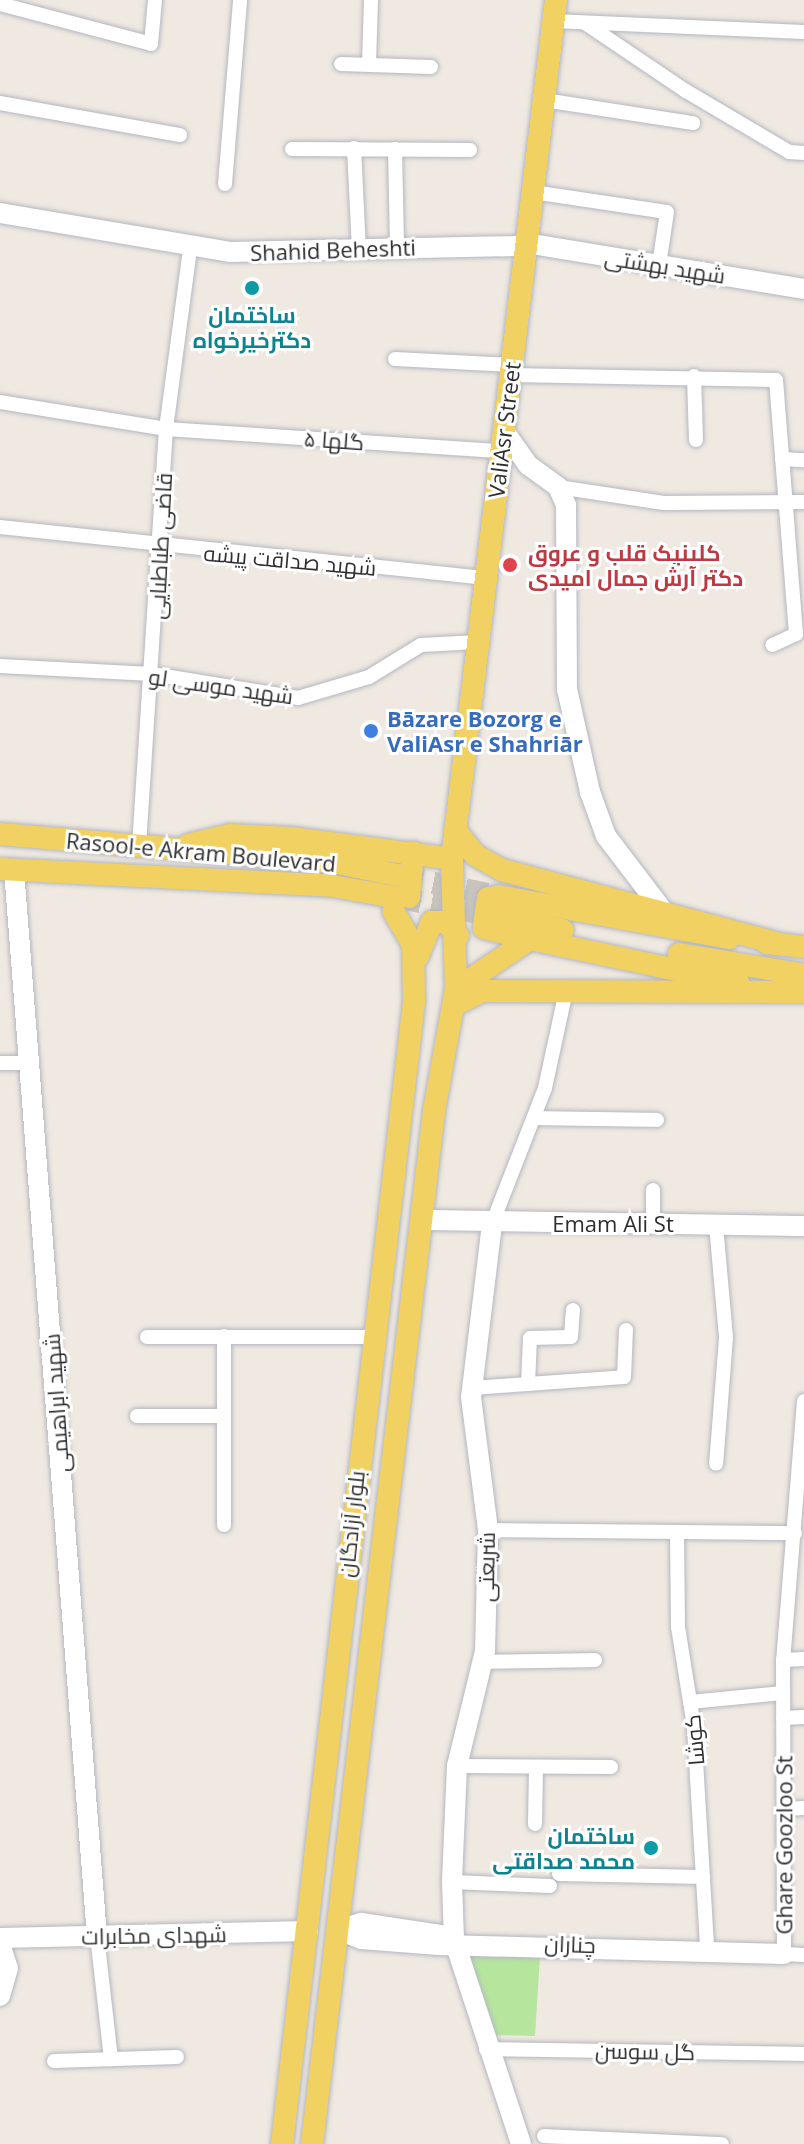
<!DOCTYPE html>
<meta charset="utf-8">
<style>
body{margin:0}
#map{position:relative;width:804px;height:2144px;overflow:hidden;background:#efe9e1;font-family:"Open Sans",Cairo,sans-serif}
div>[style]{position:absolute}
.green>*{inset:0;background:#b6e59e}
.primary-tunnel>*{height:22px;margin-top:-11px;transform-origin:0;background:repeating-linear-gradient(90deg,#c8c4bd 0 22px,transparent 0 33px)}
.roads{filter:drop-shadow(0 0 2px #b4b7c1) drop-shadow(0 0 2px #b4b7c1)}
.street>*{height:14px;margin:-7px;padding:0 7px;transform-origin:7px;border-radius:7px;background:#fff}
.secondary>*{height:20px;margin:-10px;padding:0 10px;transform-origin:10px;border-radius:10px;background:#fff}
.primary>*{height:22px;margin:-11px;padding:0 11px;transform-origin:11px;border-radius:11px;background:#f2d163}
.dots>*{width:22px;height:22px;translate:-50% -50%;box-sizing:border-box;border:4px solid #fff;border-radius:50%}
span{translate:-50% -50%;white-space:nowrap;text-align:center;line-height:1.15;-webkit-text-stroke:6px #fff;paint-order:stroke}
.street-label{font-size:22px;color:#2e2e2e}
.culture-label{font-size:22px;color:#0d838f;font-weight:700}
.right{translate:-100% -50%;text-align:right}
.health-label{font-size:22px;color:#be3a42;font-weight:700}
.left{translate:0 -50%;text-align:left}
.shop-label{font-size:22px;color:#366cbe;font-weight:700}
</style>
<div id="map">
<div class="green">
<i style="clip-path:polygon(469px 1953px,540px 1956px,535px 2036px,492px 2035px)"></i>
</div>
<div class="primary-tunnel">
<i style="left:401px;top:876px;width:99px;rotate:11.7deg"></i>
<i style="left:399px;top:898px;width:97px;rotate:10.7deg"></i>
</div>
<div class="roads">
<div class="street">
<i style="left:0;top:4px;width:156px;rotate:14.8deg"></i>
<i style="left:151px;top:44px;width:44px;rotate:-84.8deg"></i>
<i style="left:553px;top:21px;width:251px;rotate:2.5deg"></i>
<i style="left:585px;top:23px;width:122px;rotate:34deg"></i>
<i style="left:686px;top:91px;width:120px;rotate:30.6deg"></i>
<i style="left:789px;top:152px;width:15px;rotate:4deg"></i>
<i style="left:341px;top:64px;width:90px;rotate:1.9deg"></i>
<i style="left:369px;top:64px;width:64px;rotate:-88.2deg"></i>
<i style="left:544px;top:100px;width:151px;rotate:8.8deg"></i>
<i style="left:0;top:103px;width:183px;rotate:10.1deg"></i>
<i style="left:354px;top:148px;width:103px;rotate:87.2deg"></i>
<i style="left:292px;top:149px;width:178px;rotate:0.3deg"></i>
<i style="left:395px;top:149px;width:98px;rotate:88.8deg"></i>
<i style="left:225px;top:184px;width:185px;rotate:-85.3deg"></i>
<i style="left:533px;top:192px;width:135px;rotate:8.5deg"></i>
<i style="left:667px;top:212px;width:54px;rotate:98.6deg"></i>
<i style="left:395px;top:359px;width:117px;rotate:2.9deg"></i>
<i style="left:510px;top:375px;width:266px;rotate:1.1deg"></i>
<i style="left:776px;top:380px;width:255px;rotate:85.5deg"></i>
<i style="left:796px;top:634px;width:26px;rotate:155deg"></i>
<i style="left:694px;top:376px;width:64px;rotate:88.2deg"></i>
<i style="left:0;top:402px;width:168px;rotate:9.2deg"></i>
<i style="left:166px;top:429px;width:336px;rotate:3.8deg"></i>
<i style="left:782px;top:459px;width:22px;rotate:3deg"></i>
<i style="left:558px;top:487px;width:107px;rotate:8.6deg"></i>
<i style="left:664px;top:503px;width:140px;rotate:-0.4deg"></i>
<i style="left:0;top:527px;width:489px;rotate:6deg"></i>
<i style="left:0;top:666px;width:152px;rotate:3deg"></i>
<i style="left:152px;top:674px;width:148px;rotate:9.3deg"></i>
<i style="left:298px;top:698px;width:74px;rotate:-16.5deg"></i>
<i style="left:369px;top:677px;width:61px;rotate:-31.6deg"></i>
<i style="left:421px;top:645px;width:57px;rotate:-3deg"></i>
<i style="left:139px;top:846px;width:418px;rotate:-86.3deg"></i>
<i style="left:166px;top:429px;width:183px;rotate:-82.4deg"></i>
<i style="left:0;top:1063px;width:29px"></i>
<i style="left:536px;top:1118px;width:121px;rotate:0.9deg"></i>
<i style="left:653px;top:1223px;width:33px;rotate:-90deg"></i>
<i style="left:492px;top:1224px;width:146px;rotate:-68.7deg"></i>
<i style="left:545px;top:1088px;width:99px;rotate:-77.8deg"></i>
<i style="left:716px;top:1225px;width:113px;rotate:84.9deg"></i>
<i style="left:726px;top:1338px;width:126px;rotate:94.5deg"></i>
<i style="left:147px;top:1337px;width:224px"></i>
<i style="left:528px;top:1384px;width:46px;rotate:-87.5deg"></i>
<i style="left:530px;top:1338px;width:41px;rotate:-1.4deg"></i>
<i style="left:571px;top:1337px;width:27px;rotate:-86deg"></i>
<i style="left:472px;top:1388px;width:152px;rotate:-4.1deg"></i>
<i style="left:624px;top:1377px;width:47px;rotate:-87.6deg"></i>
<i style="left:804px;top:1401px;width:260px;rotate:94.6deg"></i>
<i style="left:783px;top:1660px;width:294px;rotate:89.8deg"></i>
<i style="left:784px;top:1954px;width:20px;rotate:3deg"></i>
<i style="left:137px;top:1416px;width:86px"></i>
<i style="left:224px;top:1525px;width:189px;rotate:-90deg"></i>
<i style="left:488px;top:1530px;width:307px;rotate:0.6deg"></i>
<i style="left:677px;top:1532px;width:95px;rotate:89.4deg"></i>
<i style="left:678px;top:1627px;width:101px;rotate:80.9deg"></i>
<i style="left:694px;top:1727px;width:222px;rotate:86.6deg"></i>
<i style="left:783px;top:1660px;width:21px;rotate:-3deg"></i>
<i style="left:482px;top:1662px;width:113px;rotate:-1deg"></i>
<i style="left:690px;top:1702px;width:93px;rotate:-5.5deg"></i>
<i style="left:783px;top:1718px;width:21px;rotate:-3deg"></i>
<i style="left:457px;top:1766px;width:154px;rotate:0.4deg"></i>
<i style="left:785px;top:1809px;width:19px;rotate:-3deg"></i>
<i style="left:535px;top:1824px;width:57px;rotate:-89deg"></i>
<i style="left:559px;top:1874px;width:144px;rotate:1.2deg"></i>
<i style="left:452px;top:1882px;width:98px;rotate:2.3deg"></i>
<i style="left:97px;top:1936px;width:124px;rotate:83.5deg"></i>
<i style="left:486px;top:2049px;width:318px;rotate:0.9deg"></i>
<i style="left:54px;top:2061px;width:123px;rotate:-1.9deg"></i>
<i style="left:544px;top:2136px;width:178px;rotate:2.6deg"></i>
</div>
<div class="secondary">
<i style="left:0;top:213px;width:233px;rotate:9.6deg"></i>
<i style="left:230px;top:252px;width:296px;rotate:-1.2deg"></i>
<i style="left:526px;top:243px;width:282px;rotate:9.4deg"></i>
<i style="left:504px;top:431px;width:42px;rotate:54.8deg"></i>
<i style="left:528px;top:465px;width:37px;rotate:36deg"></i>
<i style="left:558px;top:487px;width:20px;rotate:66deg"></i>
<i style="left:566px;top:505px;width:184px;rotate:89.7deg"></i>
<i style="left:567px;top:689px;width:106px;rotate:77.4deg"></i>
<i style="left:590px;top:792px;width:47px;rotate:70deg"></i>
<i style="left:606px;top:836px;width:89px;rotate:52.7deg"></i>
<i style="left:14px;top:870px;width:1069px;rotate:85.55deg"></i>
<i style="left:423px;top:1220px;width:381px;rotate:0.9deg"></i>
<i style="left:492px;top:1224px;width:174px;rotate:96.9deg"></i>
<i style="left:471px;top:1397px;width:134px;rotate:82.7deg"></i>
<i style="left:488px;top:1530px;width:121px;rotate:91.4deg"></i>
<i style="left:485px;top:1651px;width:118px;rotate:103.7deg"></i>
<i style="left:457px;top:1766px;width:116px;rotate:92.5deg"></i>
<i style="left:452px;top:1882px;width:58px;rotate:88deg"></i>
<i style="left:454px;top:1940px;width:215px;rotate:71.8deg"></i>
<i style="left:339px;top:1930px;width:24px;rotate:22deg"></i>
<i style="left:361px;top:1939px;width:78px;rotate:4.4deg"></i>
<i style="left:439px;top:1945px;width:345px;rotate:1.5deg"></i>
<i style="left:339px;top:1930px;width:23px;rotate:-18deg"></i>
<i style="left:361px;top:1923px;width:87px;rotate:8.6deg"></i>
<i style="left:0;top:1938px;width:308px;rotate:-1.3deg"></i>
<i style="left:0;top:1944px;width:25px;rotate:72deg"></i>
<i style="left:8px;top:1968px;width:29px;rotate:106deg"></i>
</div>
<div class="primary">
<i style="left:455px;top:830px;width:32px;rotate:51deg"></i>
<i style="left:475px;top:855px;width:31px;rotate:29deg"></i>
<i style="left:502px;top:870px;width:288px;rotate:14.9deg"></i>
<i style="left:0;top:834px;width:334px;rotate:4.8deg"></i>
<i style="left:333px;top:862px;width:69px;rotate:11.6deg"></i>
<i style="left:188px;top:845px;width:43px;rotate:-13.4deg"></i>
<i style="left:230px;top:835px;width:61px;rotate:2.8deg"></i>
<i style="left:291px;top:838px;width:162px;rotate:7.4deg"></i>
<i style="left:0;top:869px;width:333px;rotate:2.9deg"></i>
<i style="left:333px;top:886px;width:67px;rotate:10.3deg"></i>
<i style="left:498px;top:896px;width:235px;rotate:10.3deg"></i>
<i style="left:409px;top:897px;width:45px;rotate:-84.9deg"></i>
<i style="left:488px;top:898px;width:30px;rotate:98deg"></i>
<i style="left:484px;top:928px;width:47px;rotate:13.4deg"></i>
<i style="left:494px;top:916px;width:70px;rotate:11.5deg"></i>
<i style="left:767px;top:943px;width:37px;rotate:6deg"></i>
<i style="left:679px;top:954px;width:127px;rotate:9.5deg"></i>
<i style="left:418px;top:956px;width:37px;rotate:-68deg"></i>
<i style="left:432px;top:922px;width:14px"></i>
<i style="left:446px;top:922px;width:18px;rotate:49deg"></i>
<i style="left:456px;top:989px;width:89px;rotate:-34deg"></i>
<i style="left:530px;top:939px;width:213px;rotate:11.9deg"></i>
<i style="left:453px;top:1006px;width:33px;rotate:-27deg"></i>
<i style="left:482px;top:991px;width:322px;rotate:0.2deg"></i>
<i style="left:282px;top:2144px;width:1151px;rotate:-83.41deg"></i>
<i style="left:414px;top:1001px;width:56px;rotate:-91deg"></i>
<i style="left:413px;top:945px;width:39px;rotate:-120deg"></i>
<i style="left:312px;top:2144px;width:1040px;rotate:-83.26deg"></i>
<i style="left:434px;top:1111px;width:124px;rotate:-79.8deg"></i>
<i style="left:456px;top:989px;width:130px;rotate:-91.8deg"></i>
<i style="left:452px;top:859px;width:865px;rotate:-83.1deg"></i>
</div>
</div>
<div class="dots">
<i style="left:252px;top:288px;background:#0f9aa8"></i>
<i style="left:510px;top:565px;background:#e0444e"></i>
<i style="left:371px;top:731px;background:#3f7fe0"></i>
<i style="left:651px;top:1848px;background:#0f9aa8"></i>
</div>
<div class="street-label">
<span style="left:333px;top:250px;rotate:-2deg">Shahid Beheshti</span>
<span style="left:665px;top:266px;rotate:9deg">شهید بهشتی</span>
<span style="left:504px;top:430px;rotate:-83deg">ValiAsr Street</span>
<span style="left:334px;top:440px;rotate:4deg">گلها ۵</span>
<span style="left:160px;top:546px;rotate:-87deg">قاضی طباطبایی</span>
<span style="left:290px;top:560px;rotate:5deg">شهید صداقت پیشه</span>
<span style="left:221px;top:686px;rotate:8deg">شهید موسی لو</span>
<span style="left:201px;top:852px;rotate:5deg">Rasool-e Akram Boulevard</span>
<span style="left:613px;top:1224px">Emam Ali St</span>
<span style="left:56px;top:1403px;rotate:-94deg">شهید ابراهیمی</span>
<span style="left:351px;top:1524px;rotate:-84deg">بلوار آزادگان</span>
<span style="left:486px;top:1567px;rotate:-89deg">شریعتی</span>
<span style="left:694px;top:1740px;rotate:-95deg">کوشا</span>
<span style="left:784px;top:1845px;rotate:-90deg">Ghare Goozloo St</span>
<span style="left:154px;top:1935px;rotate:-1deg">شهدای مخابرات</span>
<span style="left:570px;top:1944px;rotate:2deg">چناران</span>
<span style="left:645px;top:2051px;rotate:1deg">گل سوسن</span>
</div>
<div class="culture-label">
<span style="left:252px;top:327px">ساختمان<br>دکترخیرخواه</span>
<span class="right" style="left:635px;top:1848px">ساختمان<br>محمد صداقتی</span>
</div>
<div class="health-label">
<span class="left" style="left:528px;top:565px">کلینیک قلب و عروق<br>دکتر آرش جمال امیدی</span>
</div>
<div class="shop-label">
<span class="left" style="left:387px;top:731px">Bāzare Bozorg e<br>ValiAsr e Shahriār</span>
</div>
</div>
